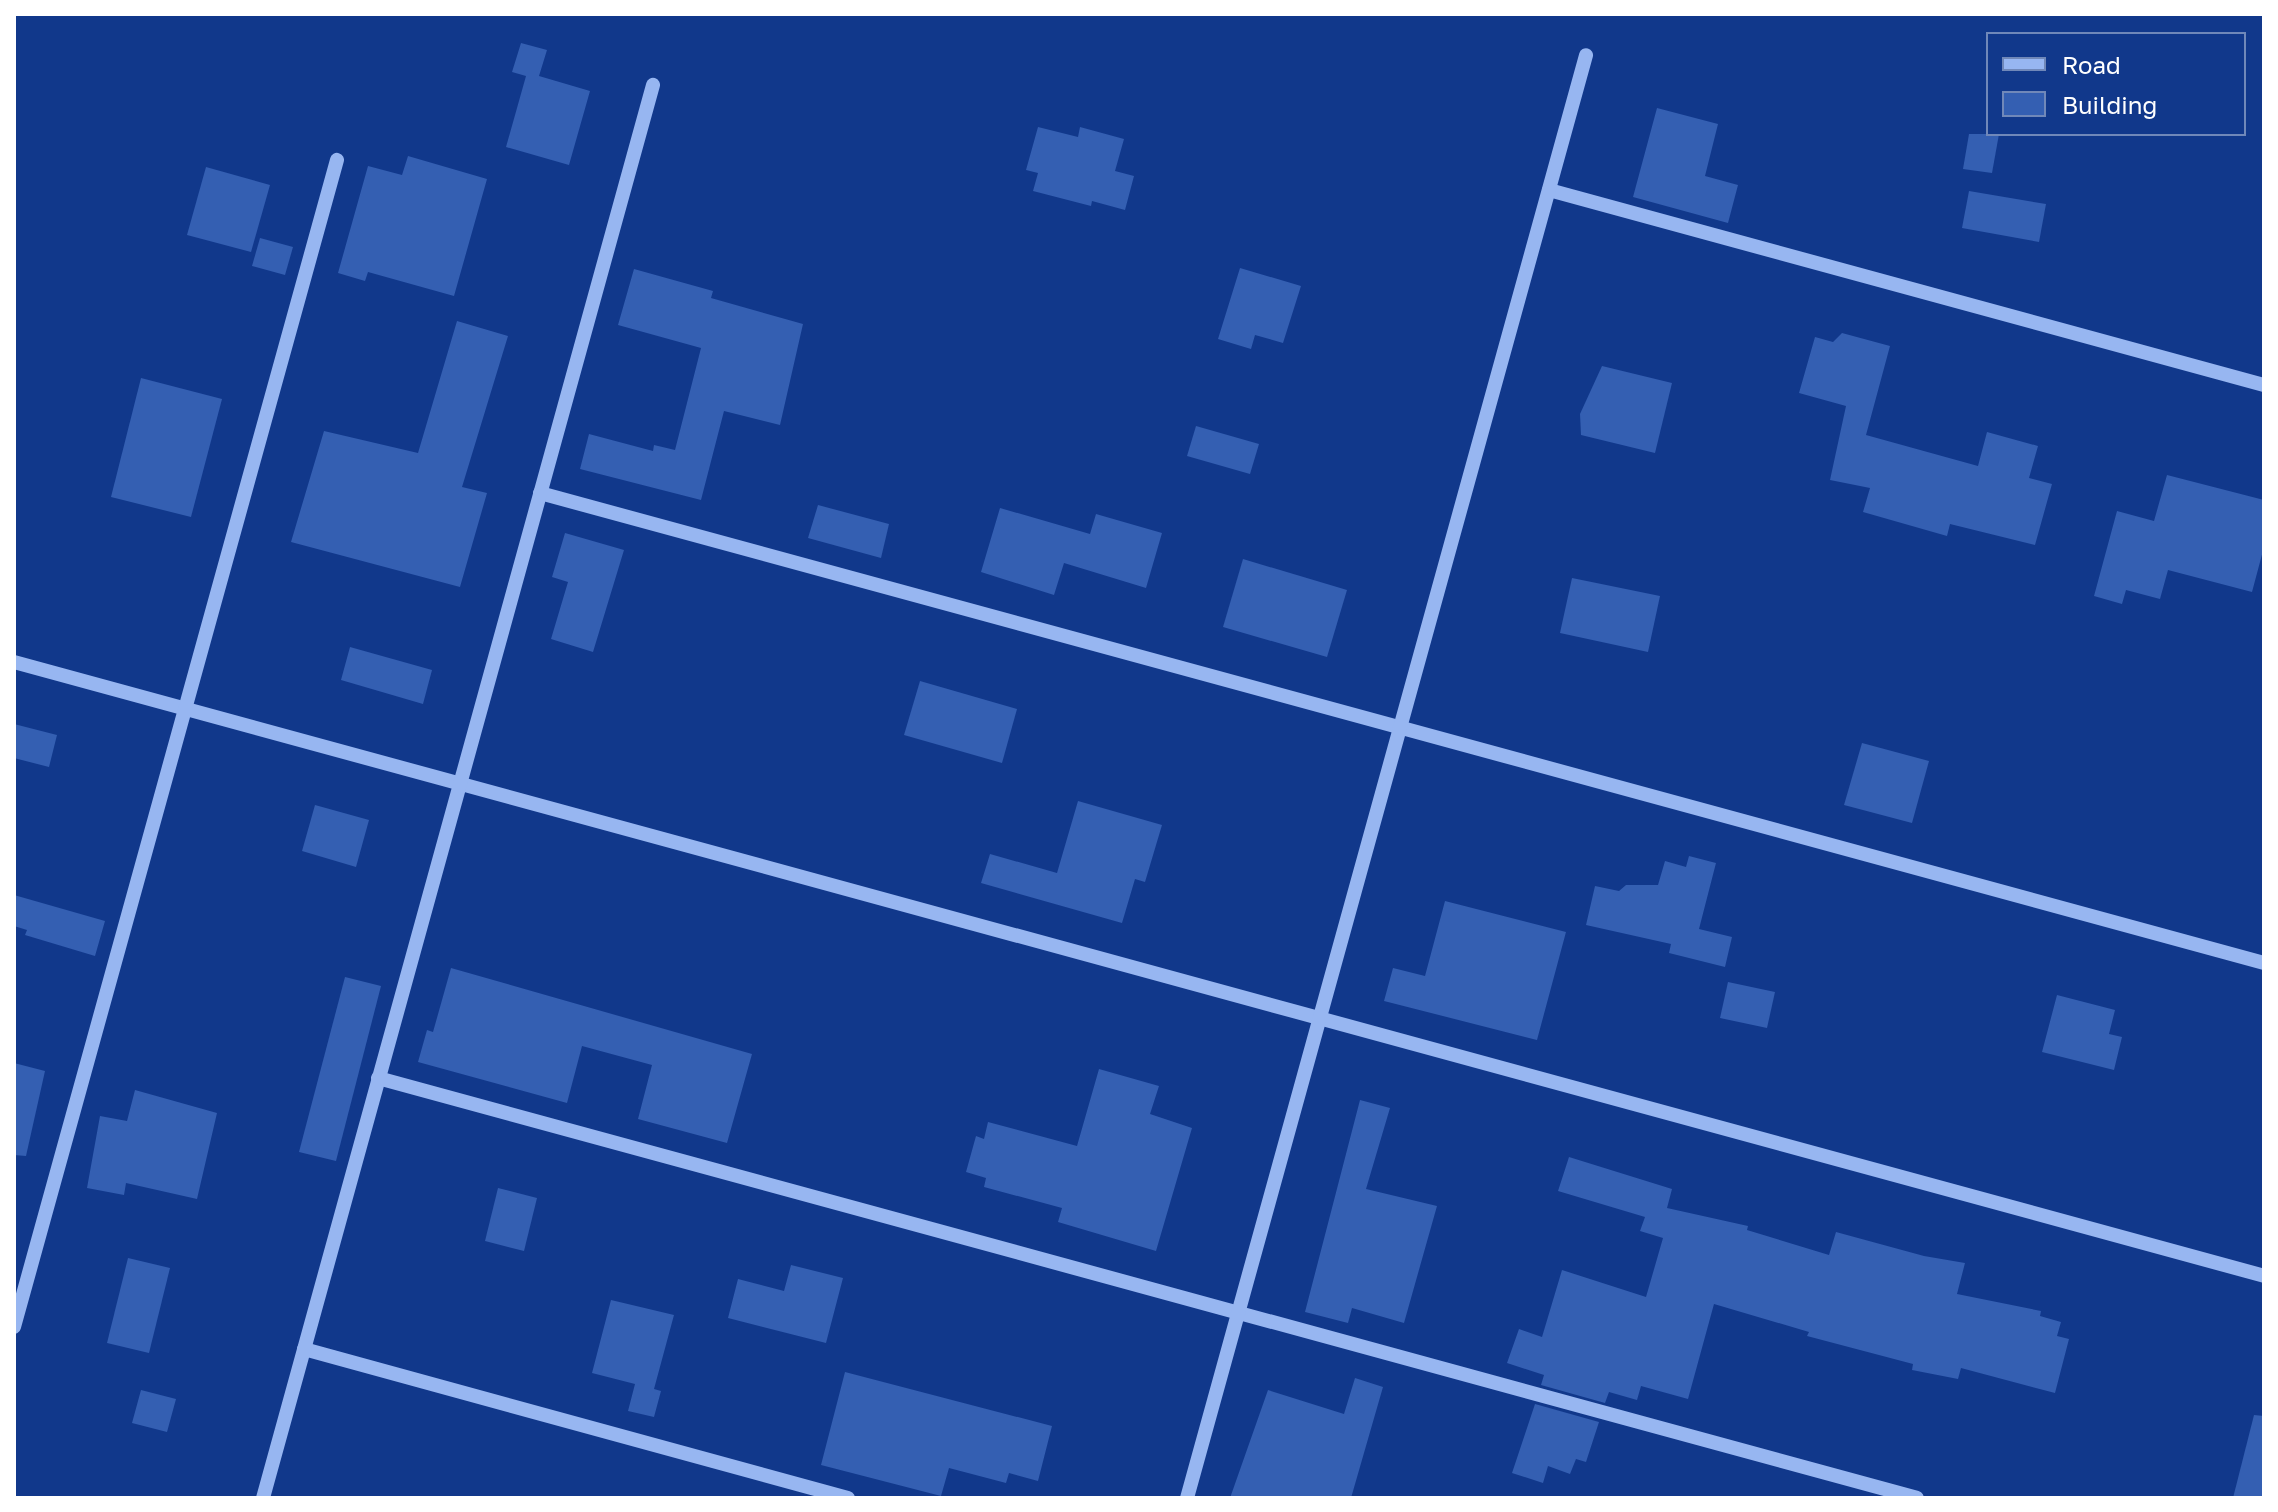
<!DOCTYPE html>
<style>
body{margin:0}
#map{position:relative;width:2278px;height:1512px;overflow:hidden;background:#11388b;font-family:"Golos Text",sans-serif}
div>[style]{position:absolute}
.building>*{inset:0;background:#345fb2}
.minor>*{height:14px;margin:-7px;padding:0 7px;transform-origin:7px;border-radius:7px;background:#97b6f1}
span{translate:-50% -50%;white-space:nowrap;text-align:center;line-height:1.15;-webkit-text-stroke:6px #11388b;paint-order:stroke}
.frame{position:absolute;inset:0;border:16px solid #fff;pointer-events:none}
.legend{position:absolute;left:1986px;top:32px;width:260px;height:104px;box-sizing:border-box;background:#11388b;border:2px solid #7088b9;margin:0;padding:10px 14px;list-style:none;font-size:24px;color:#fff}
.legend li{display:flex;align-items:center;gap:16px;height:40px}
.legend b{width:40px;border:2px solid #7088b9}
</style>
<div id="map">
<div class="building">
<i style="clip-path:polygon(521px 43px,547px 50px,539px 76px,590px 91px,569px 165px,506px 147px,526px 76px,512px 72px)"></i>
<i style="clip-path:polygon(1657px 108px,1718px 124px,1705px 176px,1738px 185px,1728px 223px,1633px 197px)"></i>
<i style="clip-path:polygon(1038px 127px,1078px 137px,1080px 127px,1124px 139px,1115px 171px,1134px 176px,1125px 210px,1092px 201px,1091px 206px,1033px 191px,1038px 173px,1026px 170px)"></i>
<i style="clip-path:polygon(1969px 134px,1999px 134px,1992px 173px,1963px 169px)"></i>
<i style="clip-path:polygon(408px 156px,487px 179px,454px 296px,368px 272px,365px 281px,338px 273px,368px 166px,402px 175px)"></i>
<i style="clip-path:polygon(206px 167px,270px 185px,251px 252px,187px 235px)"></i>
<i style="clip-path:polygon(1969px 191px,2046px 204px,2039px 242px,1962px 228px)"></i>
<i style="clip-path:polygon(260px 238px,293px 247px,285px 275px,252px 266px)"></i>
<i style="clip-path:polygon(1240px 268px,1301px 286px,1283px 343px,1255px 335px,1251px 349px,1218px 339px)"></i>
<i style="clip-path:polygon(634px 269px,713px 291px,711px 298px,803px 324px,780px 425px,724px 411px,701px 500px,580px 469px,589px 434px,653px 451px,654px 445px,675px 450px,701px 348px,618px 325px)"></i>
<i style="clip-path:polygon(457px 321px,508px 336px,462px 487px,487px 493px,460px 587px,291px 542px,324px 431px,418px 453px)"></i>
<i style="clip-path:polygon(1842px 333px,1890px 346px,1866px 435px,1978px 466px,1987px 432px,2038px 446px,2029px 478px,2052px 484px,2035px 545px,1950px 524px,1947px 536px,1863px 512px,1870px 488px,1830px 480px,1846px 406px,1799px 393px,1815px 337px,1833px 342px)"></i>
<i style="clip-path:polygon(1602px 366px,1672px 383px,1655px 453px,1581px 435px,1580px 414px)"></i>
<i style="clip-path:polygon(141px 378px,222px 399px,191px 517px,111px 497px)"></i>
<i style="clip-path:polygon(1196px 426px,1259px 444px,1250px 474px,1187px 456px)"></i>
<i style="clip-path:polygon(2167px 475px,2264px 500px,2264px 547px,2252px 592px,2168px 570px,2160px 599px,2126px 590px,2122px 604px,2094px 596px,2117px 511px,2154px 521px)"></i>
<i style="clip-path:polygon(818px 505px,889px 524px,881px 558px,808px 538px)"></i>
<i style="clip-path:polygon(1000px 508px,1090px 534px,1096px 514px,1162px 533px,1146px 588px,1064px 563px,1054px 595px,981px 572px)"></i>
<i style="clip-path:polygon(565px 533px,624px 550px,593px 652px,551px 639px,568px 582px,552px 577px)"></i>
<i style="clip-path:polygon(1243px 559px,1347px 590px,1327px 657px,1223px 627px)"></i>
<i style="clip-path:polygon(1572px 578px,1660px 596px,1648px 652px,1560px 633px)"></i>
<i style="clip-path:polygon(350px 647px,432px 670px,423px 704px,341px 680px)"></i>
<i style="clip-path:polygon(920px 681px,1017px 709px,1002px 763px,904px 735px)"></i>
<i style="clip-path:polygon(14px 724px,57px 735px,49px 767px,14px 758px)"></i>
<i style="clip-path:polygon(1862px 743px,1929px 761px,1912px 823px,1844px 805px)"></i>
<i style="clip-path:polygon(1078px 801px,1162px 825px,1145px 882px,1135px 879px,1122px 923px,981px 883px,990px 854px,1057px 873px)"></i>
<i style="clip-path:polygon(315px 805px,369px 820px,356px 867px,302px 851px)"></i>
<i style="clip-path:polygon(1689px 856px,1716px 863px,1699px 929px,1732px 937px,1725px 967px,1669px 953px,1671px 944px,1586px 925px,1595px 886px,1619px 891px,1626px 885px,1658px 885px,1665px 861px,1686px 867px)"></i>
<i style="clip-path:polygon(14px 895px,105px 921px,95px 956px,25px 935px,27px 930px,14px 926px)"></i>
<i style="clip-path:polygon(1445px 901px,1566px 932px,1537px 1040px,1384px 1001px,1393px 968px,1425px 976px)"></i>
<i style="clip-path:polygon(451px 968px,752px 1054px,727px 1143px,638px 1119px,652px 1065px,582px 1046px,567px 1103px,418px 1062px,427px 1030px,433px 1032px)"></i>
<i style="clip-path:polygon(345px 977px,381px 986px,336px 1161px,299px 1152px)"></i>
<i style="clip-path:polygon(1728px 982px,1775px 992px,1767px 1028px,1720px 1018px)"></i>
<i style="clip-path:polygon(2057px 995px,2115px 1010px,2109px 1034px,2122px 1037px,2114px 1070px,2042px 1052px)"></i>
<i style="clip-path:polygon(14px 1063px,45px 1071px,26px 1156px,14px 1155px)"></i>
<i style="clip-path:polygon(1099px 1069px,1159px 1086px,1150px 1114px,1192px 1128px,1156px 1251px,1058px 1222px,1062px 1208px,984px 1187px,986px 1178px,966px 1172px,976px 1136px,984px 1139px,988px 1122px,1077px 1146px)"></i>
<i style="clip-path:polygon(135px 1090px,217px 1113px,197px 1199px,126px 1183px,124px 1195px,87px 1188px,100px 1116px,127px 1121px)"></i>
<i style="clip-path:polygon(1360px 1100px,1390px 1108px,1366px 1189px,1437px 1206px,1404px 1323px,1352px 1308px,1348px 1323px,1305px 1312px)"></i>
<i style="clip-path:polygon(1569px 1157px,1672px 1189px,1667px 1208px,1748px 1226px,1747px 1230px,1829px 1255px,1836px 1232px,1924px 1256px,1965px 1263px,1957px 1294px,2041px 1311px,2040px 1316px,2061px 1322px,2057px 1336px,2069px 1339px,2055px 1393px,1961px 1368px,1958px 1379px,1912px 1370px,1913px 1364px,1807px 1336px,1809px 1332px,1714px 1304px,1688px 1399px,1641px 1386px,1637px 1400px,1609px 1392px,1605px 1403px,1541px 1385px,1544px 1375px,1507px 1363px,1519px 1329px,1542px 1337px,1562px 1270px,1646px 1297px,1663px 1238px,1640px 1231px,1645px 1217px,1558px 1191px)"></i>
<i style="clip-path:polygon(498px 1188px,537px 1198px,524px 1251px,485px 1241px)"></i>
<i style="clip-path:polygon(128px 1258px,170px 1268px,149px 1353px,107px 1343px)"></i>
<i style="clip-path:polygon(791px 1265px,843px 1278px,826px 1343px,728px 1318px,738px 1279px,784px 1291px)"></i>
<i style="clip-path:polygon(611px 1300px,674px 1315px,654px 1389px,661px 1391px,654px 1417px,628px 1411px,635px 1384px,592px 1373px)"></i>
<i style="clip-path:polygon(845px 1372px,1052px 1426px,1038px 1481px,1009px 1473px,1006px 1483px,949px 1468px,941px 1496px,821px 1465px)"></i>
<i style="clip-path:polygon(1355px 1378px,1383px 1387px,1351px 1498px,1230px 1498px,1268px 1390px,1344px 1414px)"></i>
<i style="clip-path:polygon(141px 1390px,176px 1399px,167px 1432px,132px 1423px)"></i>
<i style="clip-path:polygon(1535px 1404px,1599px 1422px,1586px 1462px,1576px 1459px,1570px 1474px,1548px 1466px,1543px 1483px,1512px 1473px)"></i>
<i style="clip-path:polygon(2254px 1415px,2264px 1416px,2264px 1498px,2233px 1498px)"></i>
</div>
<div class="minor">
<i style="left:1549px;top:190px;width:741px;rotate:15.26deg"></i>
<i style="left:540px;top:493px;width:1787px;rotate:15.25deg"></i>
<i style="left:14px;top:662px;width:2332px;rotate:15.26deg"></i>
<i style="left:378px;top:1078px;width:1595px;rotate:15.26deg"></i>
<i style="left:14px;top:1327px;width:1211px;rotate:-74.53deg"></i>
<i style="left:304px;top:1349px;width:564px;rotate:15.32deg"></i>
<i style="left:263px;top:1498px;width:1466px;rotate:-74.57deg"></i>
<i style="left:1187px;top:1498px;width:1497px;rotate:-74.54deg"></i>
</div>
<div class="frame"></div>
<ul class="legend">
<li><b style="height:10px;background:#97b6f1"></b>Road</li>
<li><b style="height:22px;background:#345fb2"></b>Building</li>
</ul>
</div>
